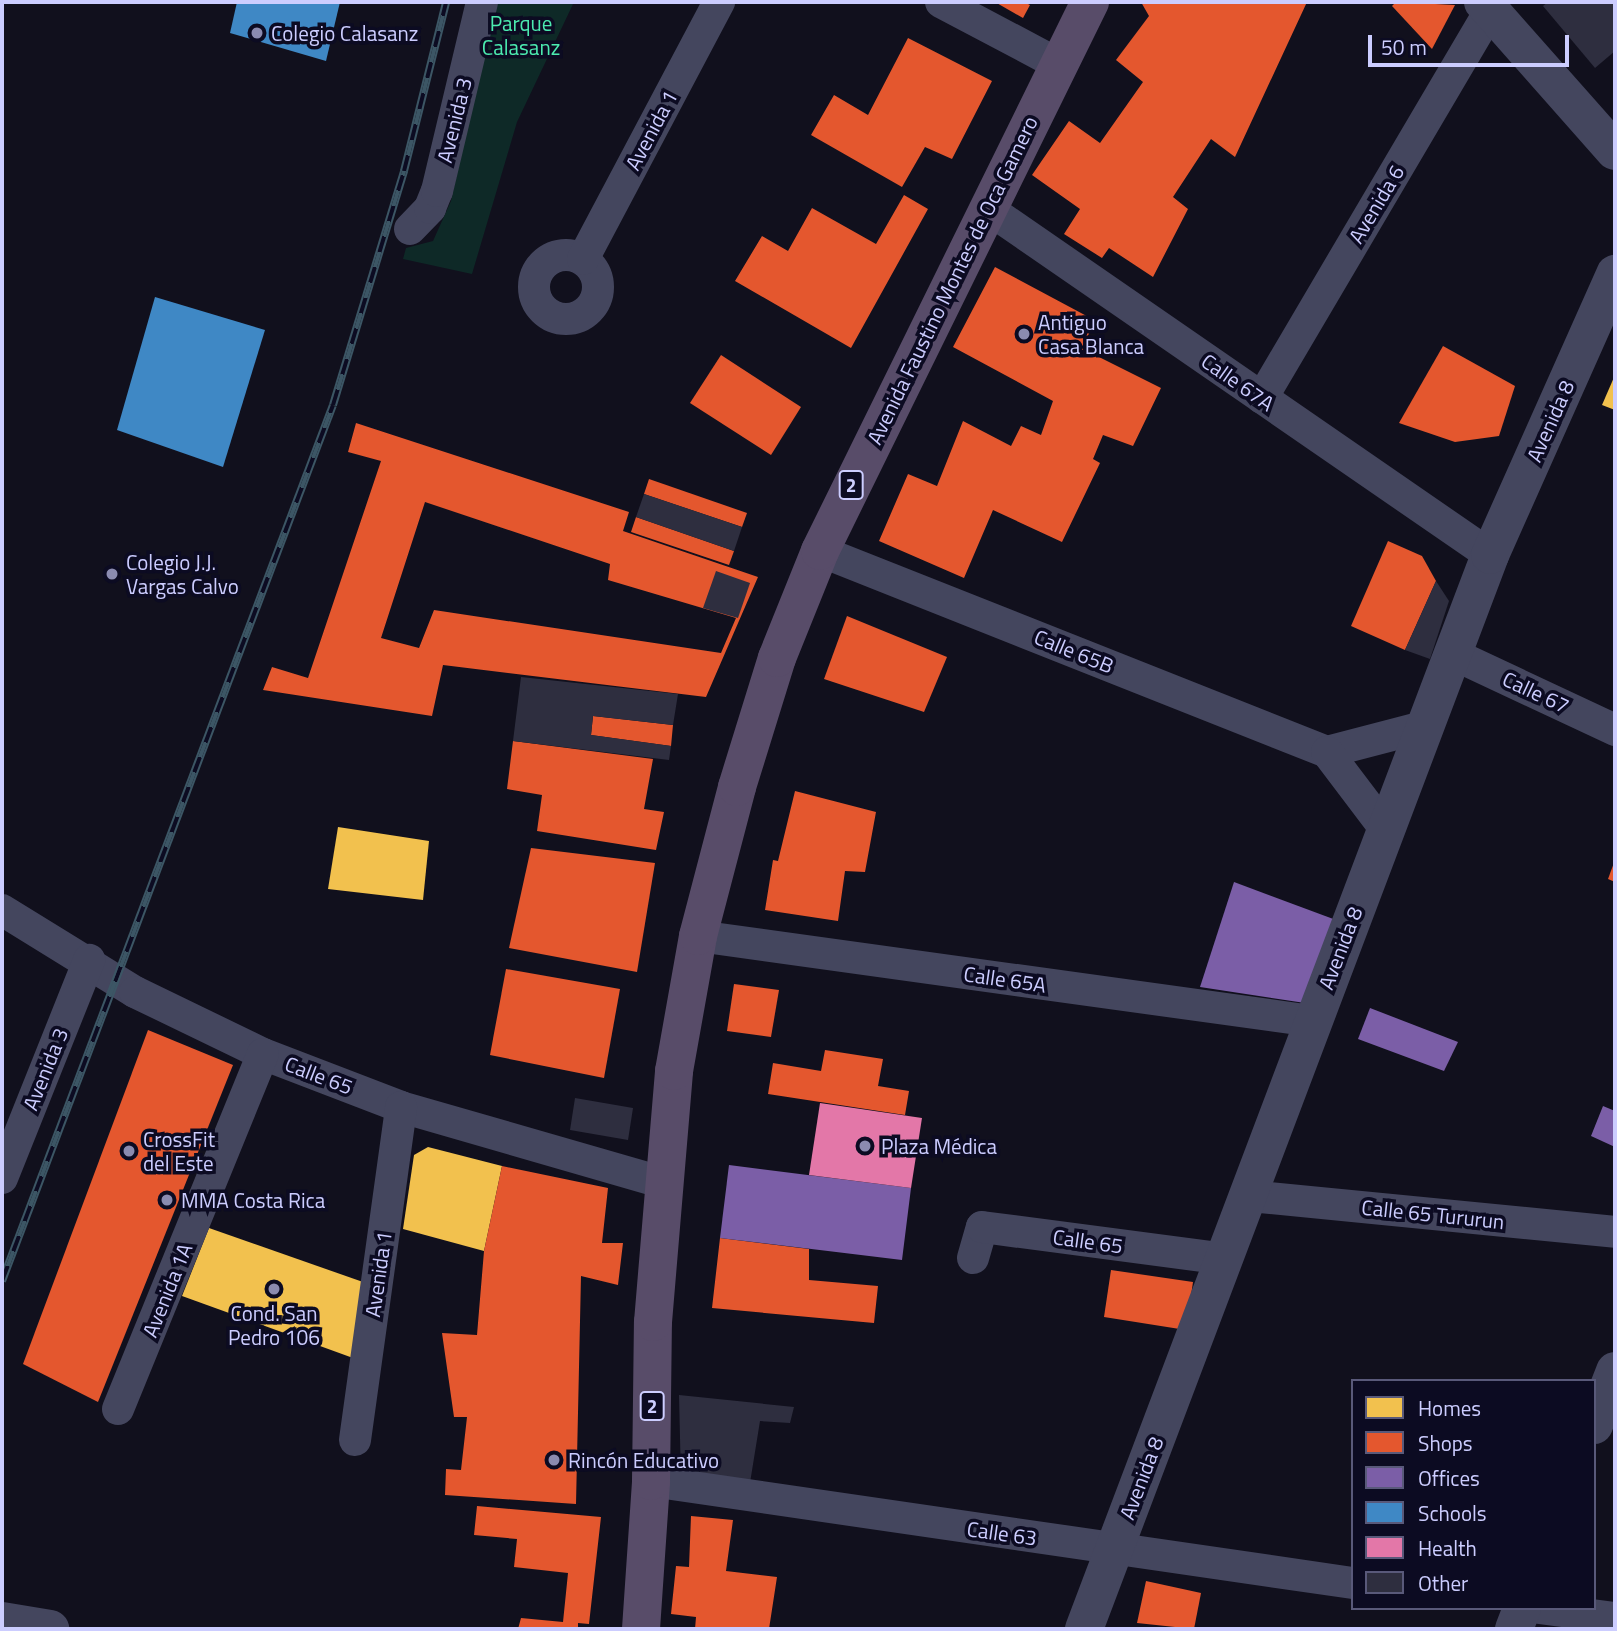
<!DOCTYPE html>
<meta charset="utf-8">
<style>
body{margin:0}
#map{position:relative;width:1617px;height:1631px;overflow:hidden;background:#11101d;font-family:"Titillium Web",sans-serif}
div>[style]{position:absolute}
.green>*{inset:0;background:#0e2927}
.homes>*{inset:0;background:#f2c14e}
.shops>*{inset:0;background:#e4572e}
.offices>*{inset:0;background:#7b5ea7}
.schools>*{inset:0;background:#3f88c5}
.health>*{inset:0;background:#e377a8}
.building>*{inset:0;background:#2e2e3f}
.minor>*{height:32px;margin:-16px;padding:0 16px;transform-origin:16px;border-radius:16px;background:#44465e}
.minor>.ring{margin:-16px;padding:0;box-sizing:content-box;background:none;border:32px solid #44465e;border-radius:50%}
.tertiary>*{height:38px;margin:-19px;padding:0 19px;transform-origin:19px;border-radius:19px;background:#44465e}
.trunk>*{height:38px;margin:-19px;padding:0 19px;transform-origin:19px;border-radius:19px;background:#584c69}
.rail>*{height:8px;margin-top:-4px;transform-origin:0;background:repeating-linear-gradient(90deg,#0c0b22 0 16px,#3c5665 0 32px);box-sizing:border-box;border-block:2px solid #3c5665}
.dots>*{width:19px;height:19px;translate:-50% -50%;box-sizing:border-box;border:4px solid #0c0b22;border-radius:50%}
span{translate:-50% -50%;white-space:nowrap;text-align:center;line-height:1.15;-webkit-text-stroke:7px #0c0b22;paint-order:stroke}
.shield-label span{padding:2px 5px;background:#0c0b22;border:2px solid;border-radius:5px;-webkit-text-stroke-width:0}
.shield-label{font-size:19px;color:#cccdff;font-weight:700}
.park-label{font-size:21px;color:#4cebb0}
.poi-label{font-size:21px;color:#cccdff}
.left{translate:0 -50%;text-align:left}
.street-label{font-size:21px;color:#cccdff}
.frame{position:absolute;inset:0;border:4px solid #cccdff;pointer-events:none}
.legend{position:absolute;left:1351px;top:1379px;width:245px;height:231px;box-sizing:border-box;background:#0c0b22;border:2px solid #59597a;margin:0;padding:9px 12px;list-style:none;font-size:21px;color:#cccdff}
.legend li{display:flex;align-items:center;gap:14px;height:35px}
.legend b{width:35px;border:2px solid #59597a}
.scale{position:absolute;left:1368px;top:35px;width:201px;height:32px;box-sizing:border-box;border:4px solid #cccdff;border-top:0;padding-left:9px;font-size:21px;line-height:24px;white-space:nowrap;color:#cccdff;-webkit-text-stroke:5px #0c0b22;paint-order:stroke}
</style>
<div id="map">
<div class="green">
<i style="clip-path:polygon(495px 2px,574px 2px,517px 122px,472px 274px,403px 259px,406px 248px,433px 241px,451px 201px)"></i>
</div>
<div class="homes">
<i style="clip-path:polygon(1615px 375px,1615px 410px,1602px 405px)"></i>
<i style="clip-path:polygon(338px 827px,429px 841px,423px 900px,328px 889px)"></i>
<i style="clip-path:polygon(428px 1147px,502px 1166px,484px 1251px,403px 1229px,414px 1155px)"></i>
<i style="clip-path:polygon(209px 1228px,363px 1282px,353px 1358px,182px 1296px)"></i>
</div>
<div class="shops">
<i style="clip-path:polygon(995px 2px,1024px 2px,1030px 5px,1023px 18px)"></i>
<i style="clip-path:polygon(1141px 2px,1307px 2px,1235px 157px,1211px 139px,1173px 197px,1188px 209px,1153px 277px,1109px 248px,1102px 258px,1064px 234px,1080px 209px,1032px 175px,1069px 121px,1100px 143px,1143px 82px,1116px 60px,1149px 16px)"></i>
<i style="clip-path:polygon(1396px 2px,1455px 5px,1432px 49px,1392px 6px)"></i>
<i style="clip-path:polygon(908px 38px,992px 81px,952px 159px,925px 147px,902px 187px,811px 135px,834px 95px,868px 115px)"></i>
<i style="clip-path:polygon(904px 195px,928px 209px,851px 348px,735px 281px,762px 236px,788px 251px,812px 208px,876px 244px)"></i>
<i style="clip-path:polygon(995px 267px,1096px 321px,1081px 348px,1161px 388px,1133px 446px,1103px 435px,1093px 459px,1100px 463px,1062px 542px,993px 510px,964px 578px,879px 541px,908px 474px,937px 486px,963px 421px,1011px 446px,1021px 426px,1041px 435px,1053px 401px,953px 347px)"></i>
<i style="clip-path:polygon(1443px 346px,1515px 386px,1499px 436px,1455px 442px,1399px 423px)"></i>
<i style="clip-path:polygon(721px 355px,801px 407px,771px 455px,690px 403px)"></i>
<i style="clip-path:polygon(evenodd,356px 423px,629px 512px,623px 531px,758px 577px,706px 697px,443px 665px,432px 716px,263px 690px,272px 667px,308px 678px,381px 461px,348px 452px,356px 423px,425px 502px,610px 564px,608px 580px,736px 618px,721px 653px,434px 610px,419px 648px,381px 638px,425px 502px)"></i>
<i style="clip-path:polygon(649px 479px,747px 513px,742px 527px,644px 494px)"></i>
<i style="clip-path:polygon(636px 517px,734px 551px,729px 565px,631px 532px)"></i>
<i style="clip-path:polygon(1388px 541px,1422px 556px,1436px 581px,1405px 650px,1351px 626px)"></i>
<i style="clip-path:polygon(847px 616px,947px 657px,924px 712px,824px 679px)"></i>
<i style="clip-path:polygon(593px 716px,673px 725px,671px 746px,591px 735px)"></i>
<i style="clip-path:polygon(513px 741px,653px 759px,644px 809px,664px 812px,656px 850px,537px 831px,542px 795px,507px 789px)"></i>
<i style="clip-path:polygon(795px 791px,876px 812px,865px 872px,845px 871px,838px 921px,765px 910px,773px 860px,778px 861px)"></i>
<i style="clip-path:polygon(531px 848px,655px 863px,637px 972px,509px 948px)"></i>
<i style="clip-path:polygon(1615px 860px,1615px 882px,1608px 879px)"></i>
<i style="clip-path:polygon(506px 969px,620px 989px,604px 1078px,490px 1055px)"></i>
<i style="clip-path:polygon(734px 984px,779px 990px,771px 1037px,727px 1031px)"></i>
<i style="clip-path:polygon(148px 1030px,233px 1065px,98px 1402px,23px 1364px)"></i>
<i style="clip-path:polygon(825px 1050px,883px 1059px,878px 1086px,909px 1091px,905px 1115px,768px 1094px,773px 1063px,821px 1071px)"></i>
<i style="clip-path:polygon(502px 1166px,608px 1188px,602px 1243px,623px 1243px,618px 1285px,581px 1276px,576px 1504px,445px 1495px,446px 1469px,461px 1470px,467px 1417px,454px 1417px,442px 1333px,477px 1335px,484px 1251px)"></i>
<i style="clip-path:polygon(720px 1238px,809px 1249px,809px 1280px,878px 1286px,874px 1323px,712px 1308px)"></i>
<i style="clip-path:polygon(1111px 1270px,1193px 1282px,1186px 1330px,1104px 1317px)"></i>
<i style="clip-path:polygon(477px 1506px,601px 1517px,589px 1624px,578px 1623px,578px 1629px,518px 1629px,521px 1618px,563px 1622px,568px 1573px,514px 1567px,517px 1539px,474px 1535px)"></i>
<i style="clip-path:polygon(691px 1516px,733px 1520px,726px 1571px,777px 1577px,769px 1629px,695px 1629px,696px 1617px,671px 1614px,676px 1566px,689px 1567px)"></i>
<i style="clip-path:polygon(1146px 1581px,1201px 1593px,1194px 1629px,1137px 1623px)"></i>
</div>
<div class="offices">
<i style="clip-path:polygon(1234px 882px,1336px 920px,1305px 1003px,1200px 987px)"></i>
<i style="clip-path:polygon(1370px 1008px,1458px 1042px,1444px 1071px,1358px 1039px)"></i>
<i style="clip-path:polygon(1603px 1106px,1615px 1111px,1615px 1147px,1591px 1136px)"></i>
<i style="clip-path:polygon(729px 1165px,911px 1188px,902px 1260px,720px 1238px)"></i>
</div>
<div class="schools">
<i style="clip-path:polygon(237px 2px,340px 2px,326px 61px,230px 33px)"></i>
<i style="clip-path:polygon(155px 297px,265px 330px,223px 467px,117px 430px)"></i>
</div>
<div class="health">
<i style="clip-path:polygon(820px 1103px,922px 1118px,911px 1188px,809px 1175px)"></i>
</div>
<div class="building">
<i style="clip-path:polygon(1548px 2px,1615px 2px,1615px 51px,1595px 68px,1543px 6px)"></i>
<i style="clip-path:polygon(644px 494px,742px 527px,734px 551px,636px 517px)"></i>
<i style="clip-path:polygon(716px 571px,750px 583px,738px 618px,703px 608px)"></i>
<i style="clip-path:polygon(1436px 581px,1449px 601px,1430px 659px,1405px 650px)"></i>
<i style="clip-path:polygon(521px 677px,678px 694px,673px 725px,593px 716px,591px 735px,671px 746px,669px 760px,513px 741px)"></i>
<i style="clip-path:polygon(575px 1098px,633px 1108px,628px 1140px,570px 1130px)"></i>
<i style="clip-path:polygon(679px 1395px,794px 1407px,790px 1423px,760px 1421px,749px 1489px,681px 1480px)"></i>
</div>
<div class="minor">
<i style="left:941px;top:2px;width:132px;rotate:27.9deg"></i>
<i style="left:987px;top:208px;width:611px;rotate:34.6deg"></i>
<i style="left:410px;top:229px;width:29px;rotate:-46deg"></i>
<i style="left:430px;top:208px;width:18px;rotate:-68deg"></i>
<i style="left:437px;top:191px;width:194px;rotate:-76.6deg"></i>
<i class="ring" style="left:534px;top:255px;width:32px;height:32px"></i>
<i style="left:583px;top:259px;width:291px;rotate:-62.1deg"></i>
<i style="left:1262px;top:398px;width:449px;rotate:-59.5deg"></i>
<i style="left:820px;top:551px;width:545px;rotate:21.63deg"></i>
<i style="left:1455px;top:655px;width:177px;rotate:25.1deg"></i>
<i style="left:1327px;top:752px;width:103px;rotate:-14.6deg"></i>
<i style="left:1327px;top:752px;width:98px;rotate:52.9deg"></i>
<i style="left:2px;top:910px;width:156px;rotate:31.7deg"></i>
<i style="left:135px;top:992px;width:142px;rotate:25.8deg"></i>
<i style="left:263px;top:1054px;width:148px;rotate:21deg"></i>
<i style="left:401px;top:1107px;width:271px;rotate:16.1deg"></i>
<i style="left:698px;top:936px;width:620px;rotate:7.88deg"></i>
<i style="left:2px;top:1178px;width:235px;rotate:-68.2deg"></i>
<i style="left:1250px;top:1196px;width:367px;rotate:5.6deg"></i>
<i style="left:973px;top:1258px;width:32px;rotate:-74deg"></i>
<i style="left:982px;top:1227px;width:245px;rotate:7.5deg"></i>
<i style="left:118px;top:1409px;width:383px;rotate:-67.8deg"></i>
<i style="left:355px;top:1440px;width:336px;rotate:-82.1deg"></i>
<i style="left:651px;top:1481px;width:709px;rotate:8.27deg"></i>
<i style="left:1539px;top:1608px;width:77px;rotate:7.5deg"></i>
</div>
<div class="tertiary">
<i style="left:1483px;top:2px;width:199px;rotate:48.5deg"></i>
<i style="left:1594px;top:1425px;width:58px;rotate:-68.7deg"></i>
<i style="left:2px;top:1621px;width:49px;rotate:9.5deg"></i>
<i style="left:1084px;top:1629px;width:1148px;rotate:-69.29deg"></i>
<i style="left:1490px;top:555px;width:308px;rotate:-66deg"></i>
<i style="left:1514px;top:1629px;width:22px;rotate:-69deg"></i>
</div>
<div class="trunk">
<i style="left:641px;top:1629px;width:148px;rotate:-86.1deg"></i>
<i style="left:651px;top:1481px;width:159px;rotate:-89.3deg"></i>
<i style="left:653px;top:1322px;width:252px;rotate:-85.2deg"></i>
<i style="left:674px;top:1071px;width:137px;rotate:-79.9deg"></i>
<i style="left:698px;top:936px;width:154px;rotate:-75.3deg"></i>
<i style="left:737px;top:787px;width:135px;rotate:-72.8deg"></i>
<i style="left:777px;top:658px;width:115px;rotate:-68.1deg"></i>
<i style="left:820px;top:551px;width:612px;rotate:-63.81deg"></i>
</div>
<div class="rail">
<i style="left:2px;top:1281px;width:936px;rotate:-69.3deg"></i>
<i style="left:333px;top:405px;width:245px;rotate:-73.1deg"></i>
<i style="left:404px;top:171px;width:174px;rotate:-76deg"></i>
</div>
<div class="dots">
<i style="left:257px;top:33px;background:#8b8bb0"></i>
<i style="left:1024px;top:334px;background:#8b8bb0"></i>
<i style="left:112px;top:574px;background:#8b8bb0"></i>
<i style="left:865px;top:1146px;background:#8b8bb0"></i>
<i style="left:129px;top:1151px;background:#8b8bb0"></i>
<i style="left:167px;top:1200px;background:#8b8bb0"></i>
<i style="left:274px;top:1289px;background:#8b8bb0"></i>
<i style="left:554px;top:1460px;background:#8b8bb0"></i>
</div>
<div class="shield-label">
<span style="left:851px;top:485px">2</span>
<span style="left:652px;top:1406px">2</span>
</div>
<div class="park-label">
<span style="left:521px;top:35px">Parque<br>Calasanz</span>
</div>
<div class="poi-label">
<span class="left" style="left:271px;top:33px">Colegio Calasanz</span>
<span class="left" style="left:1038px;top:334px">Antiguo<br>Casa Blanca</span>
<span class="left" style="left:126px;top:574px">Colegio J.J.<br>Vargas Calvo</span>
<span class="left" style="left:143px;top:1151px">CrossFit<br>del Este</span>
<span class="left" style="left:881px;top:1146px">Plaza Médica</span>
<span class="left" style="left:181px;top:1200px">MMA Costa Rica</span>
<span style="left:274px;top:1325px">Cond. San<br>Pedro 106</span>
<span class="left" style="left:568px;top:1460px">Rincón Educativo</span>
</div>
<div class="street-label">
<span style="left:454px;top:120px;rotate:-76deg">Avenida 3</span>
<span style="left:651px;top:130px;rotate:-62deg">Avenida 1</span>
<span style="left:1376px;top:204px;rotate:-59deg">Avenida 6</span>
<span style="left:952px;top:280px;rotate:-64deg">Avenida Faustino Montes de Oca Gamero</span>
<span style="left:1238px;top:382px;rotate:35deg">Calle 67A</span>
<span style="left:1550px;top:421px;rotate:-66deg">Avenida 8</span>
<span style="left:1074px;top:651px;rotate:22deg">Calle 65B</span>
<span style="left:1536px;top:692px;rotate:25deg">Calle 67</span>
<span style="left:1340px;top:948px;rotate:-69deg">Avenida 8</span>
<span style="left:1005px;top:979px;rotate:8deg">Calle 65A</span>
<span style="left:45px;top:1069px;rotate:-68deg">Avenida 3</span>
<span style="left:319px;top:1075px;rotate:21deg">Calle 65</span>
<span style="left:1433px;top:1214px;rotate:6deg">Calle 65 Tururun</span>
<span style="left:1088px;top:1241px;rotate:8deg">Calle 65</span>
<span style="left:378px;top:1274px;rotate:-82deg">Avenida 1</span>
<span style="left:167px;top:1290px;rotate:-68deg">Avenida 1A</span>
<span style="left:1141px;top:1478px;rotate:-69deg">Avenida 8</span>
<span style="left:1002px;top:1533px;rotate:8deg">Calle 63</span>
</div>
<div class="frame"></div>
<ul class="legend">
<li><b style="height:19px;background:#f2c14e"></b>Homes</li>
<li><b style="height:19px;background:#e4572e"></b>Shops</li>
<li><b style="height:19px;background:#7b5ea7"></b>Offices</li>
<li><b style="height:19px;background:#3f88c5"></b>Schools</li>
<li><b style="height:19px;background:#e377a8"></b>Health</li>
<li><b style="height:19px;background:#2e2e3f"></b>Other</li>
</ul>
<div class="scale">50 m</div>
</div>
